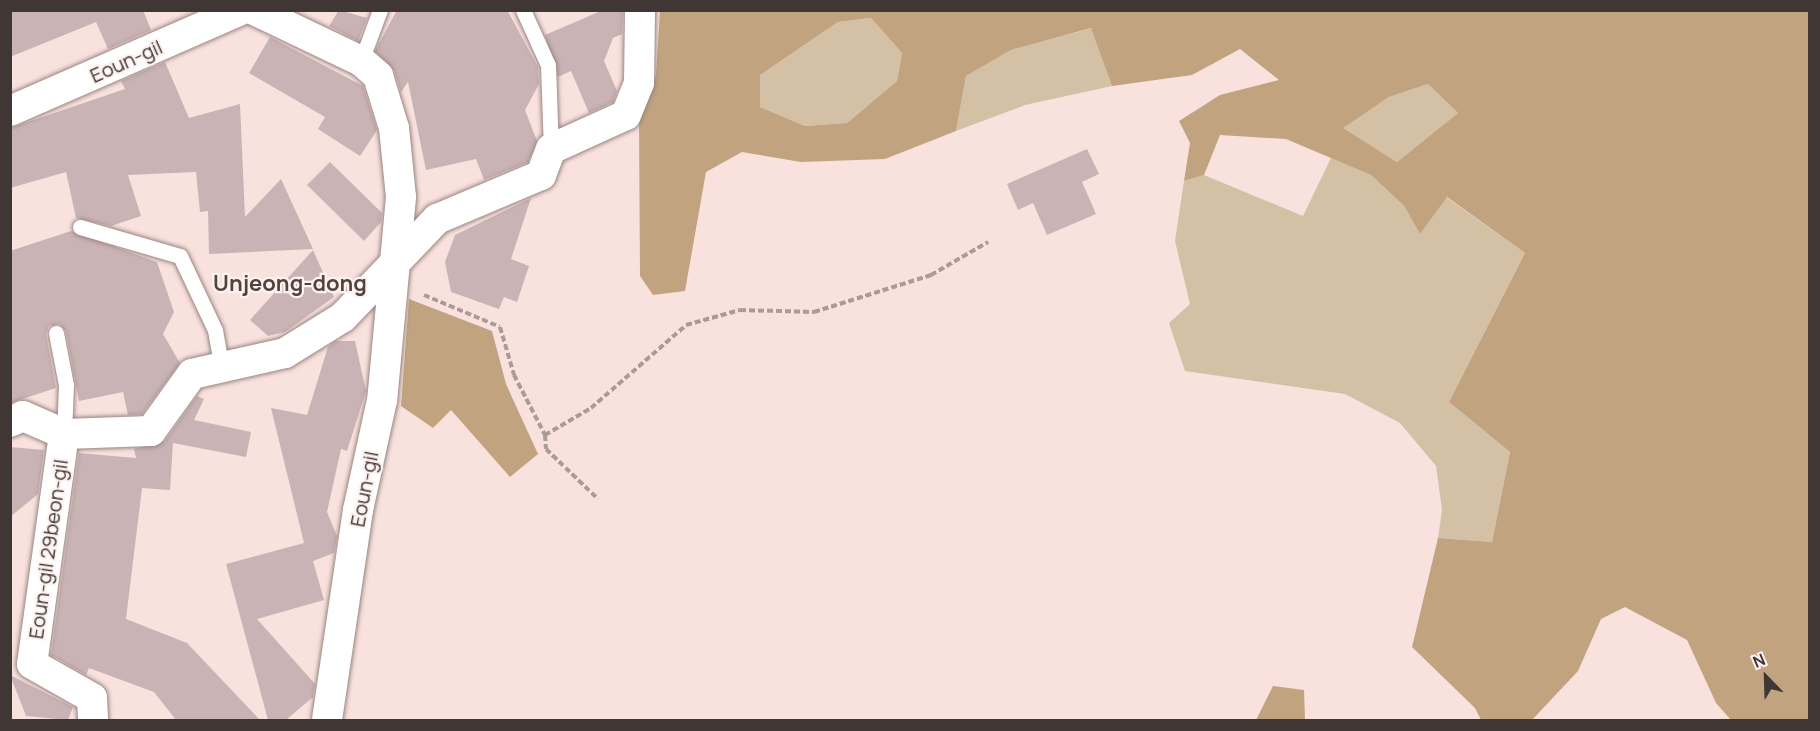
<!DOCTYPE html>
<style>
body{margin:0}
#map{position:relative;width:1820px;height:731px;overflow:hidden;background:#f9e2dd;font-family:Manrope,sans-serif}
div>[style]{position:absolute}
.green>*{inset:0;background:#d4c0a5}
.forest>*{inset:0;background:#c1a47f}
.building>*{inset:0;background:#c9b3b4}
.path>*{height:4px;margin-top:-2px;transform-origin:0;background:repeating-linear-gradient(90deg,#ac9a97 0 6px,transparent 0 9px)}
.roads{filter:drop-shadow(0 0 2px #998480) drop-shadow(0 0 2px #998480)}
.service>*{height:15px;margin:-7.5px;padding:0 7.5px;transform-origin:7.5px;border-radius:7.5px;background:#fff}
.minor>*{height:30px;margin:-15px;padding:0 15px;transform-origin:15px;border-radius:15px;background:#fff}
span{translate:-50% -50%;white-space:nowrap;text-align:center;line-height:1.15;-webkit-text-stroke:4.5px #fcf3f1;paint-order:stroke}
.street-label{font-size:20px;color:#403735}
.quarter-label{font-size:22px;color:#54423e;font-weight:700}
.frame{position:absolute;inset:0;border:12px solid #403735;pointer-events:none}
.north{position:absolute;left:1736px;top:647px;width:60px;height:60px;-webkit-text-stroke:4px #fcf3f1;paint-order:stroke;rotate:337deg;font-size:16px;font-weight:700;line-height:24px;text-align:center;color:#403735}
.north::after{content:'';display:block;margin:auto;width:21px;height:27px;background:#403735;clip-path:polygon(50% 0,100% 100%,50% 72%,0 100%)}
</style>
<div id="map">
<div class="green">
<i style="clip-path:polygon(871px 18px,902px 53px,897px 81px,847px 123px,805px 126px,760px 107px,760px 75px,838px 22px)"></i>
<i style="clip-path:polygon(1092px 28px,1112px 86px,1025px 105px,956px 131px,966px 76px,1011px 50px)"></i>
<i style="clip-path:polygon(1428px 84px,1458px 113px,1397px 162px,1342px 128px,1389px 97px)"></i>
<i style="clip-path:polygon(1331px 158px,1371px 175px,1404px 206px,1420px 234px,1446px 197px,1525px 253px,1449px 402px,1510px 452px,1492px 542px,1438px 538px,1442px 510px,1436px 466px,1400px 423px,1345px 394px,1185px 371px,1169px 323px,1190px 304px,1175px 241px,1184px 181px,1204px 175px,1303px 216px)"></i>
</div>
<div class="forest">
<i style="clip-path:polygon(evenodd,660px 11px,1809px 11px,1809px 720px,1731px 720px,1716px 703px,1687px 640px,1625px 607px,1601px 619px,1578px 671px,1532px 720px,1481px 720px,1475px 708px,1412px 647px,1438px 538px,1492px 542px,1510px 452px,1449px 402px,1525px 253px,1447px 197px,1420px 234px,1404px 206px,1371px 175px,1286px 139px,1220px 135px,1204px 175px,1184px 181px,1190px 143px,1179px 121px,1220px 95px,1279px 80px,1240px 49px,1192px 75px,1112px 86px,1091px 28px,1011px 50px,966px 76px,956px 131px,885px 159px,801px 162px,742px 152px,706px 172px,685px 291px,653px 295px,640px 276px,639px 122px,656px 75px,660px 11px,871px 18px,902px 53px,897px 81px,847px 123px,805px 126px,760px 107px,760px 75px,838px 22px,871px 18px,660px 11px,1428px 84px,1458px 113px,1397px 162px,1343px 128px,1389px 97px,1428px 84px)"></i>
<i style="clip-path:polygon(409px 299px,492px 331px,506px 384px,538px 454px,510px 477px,451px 410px,433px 428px,401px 406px)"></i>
<i style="clip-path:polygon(1273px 686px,1304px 690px,1305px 720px,1256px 720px)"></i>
</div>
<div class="building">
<i style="clip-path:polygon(10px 10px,143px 10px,151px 30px,108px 49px,96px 22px,10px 57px)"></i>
<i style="clip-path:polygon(339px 10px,367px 18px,358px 41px,329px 26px)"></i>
<i style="clip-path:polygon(397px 10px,507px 10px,538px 67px,539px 84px,525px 110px,537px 141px,528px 162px,484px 180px,476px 159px,426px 170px,408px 82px,401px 92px,394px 70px,375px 51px)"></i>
<i style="clip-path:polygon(603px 10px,623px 10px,622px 34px,613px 38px,604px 61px,617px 91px,613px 102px,589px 113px,571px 71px,558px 77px,545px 35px)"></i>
<i style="clip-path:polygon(270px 37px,363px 86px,377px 130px,360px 156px,318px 129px,325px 117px,249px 73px)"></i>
<i style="clip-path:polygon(165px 62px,189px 118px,240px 104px,245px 217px,281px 179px,313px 249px,209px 254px,208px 211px,200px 212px,196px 172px,128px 175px,141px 216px,111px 226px,76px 218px,66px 172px,10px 188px,10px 128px,125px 89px,121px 81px)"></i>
<i style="clip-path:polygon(1087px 149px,1099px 174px,1082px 182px,1096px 214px,1047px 235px,1033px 203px,1018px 210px,1007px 184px)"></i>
<i style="clip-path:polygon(330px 162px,382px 213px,381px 222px,364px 241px,307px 185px)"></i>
<i style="clip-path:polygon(531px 198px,511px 259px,529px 266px,517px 302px,504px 297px,499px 309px,451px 292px,445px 262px,455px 235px)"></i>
<i style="clip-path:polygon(71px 231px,157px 262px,174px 312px,163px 334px,180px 363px,142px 414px,128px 415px,123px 392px,79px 401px,66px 331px,59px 324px,49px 326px,46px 334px,56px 388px,10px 403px,10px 251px)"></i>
<i style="clip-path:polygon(313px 250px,334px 297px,285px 332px,268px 336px,250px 320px)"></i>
<i style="clip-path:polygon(336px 341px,355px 341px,366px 391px,347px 451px,341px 449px,327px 512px,337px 536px,334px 553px,313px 561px,324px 600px,257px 619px,315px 684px,313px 697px,286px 720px,268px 720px,226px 564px,304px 543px,271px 408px,307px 415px,328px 347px)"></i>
<i style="clip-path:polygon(197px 396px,204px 399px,194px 420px,251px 432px,246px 457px,173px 443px,170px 490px,142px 488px,126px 619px,187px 643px,260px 720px,176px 720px,154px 692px,89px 668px,86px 675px,51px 655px,79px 453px,136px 458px,134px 449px,165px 441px)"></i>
<i style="clip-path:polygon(10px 447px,44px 450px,38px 494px,10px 517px)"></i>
<i style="clip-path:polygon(10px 675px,73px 707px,68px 720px,26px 716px)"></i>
</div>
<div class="path">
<i style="left:424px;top:295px;width:82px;rotate:22.8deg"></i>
<i style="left:500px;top:327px;width:50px;rotate:73.7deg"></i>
<i style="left:514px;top:375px;width:68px;rotate:62.7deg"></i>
<i style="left:545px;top:435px;width:53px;rotate:-30.4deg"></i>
<i style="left:591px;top:408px;width:126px;rotate:-41.1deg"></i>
<i style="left:686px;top:325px;width:56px;rotate:-15.5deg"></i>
<i style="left:740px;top:310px;width:74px;rotate:1.5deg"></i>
<i style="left:814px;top:312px;width:123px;rotate:-17.5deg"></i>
<i style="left:931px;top:275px;width:66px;rotate:-30.1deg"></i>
<i style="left:545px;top:435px;width:14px;rotate:86deg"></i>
<i style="left:546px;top:449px;width:72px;rotate:43.9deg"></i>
</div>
<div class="roads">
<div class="service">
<i style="left:523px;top:10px;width:60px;rotate:65.6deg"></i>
<i style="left:548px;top:65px;width:84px;rotate:88deg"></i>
<i style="left:361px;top:61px;width:54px;rotate:-69.6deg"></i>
<i style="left:80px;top:227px;width:104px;rotate:16.2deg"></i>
<i style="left:180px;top:256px;width:82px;rotate:64.7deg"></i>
<i style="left:215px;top:330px;width:35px;rotate:80deg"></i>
<i style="left:56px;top:333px;width:53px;rotate:79.1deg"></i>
<i style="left:66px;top:385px;width:49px;rotate:92.3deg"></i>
</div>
<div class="minor">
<i style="left:254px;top:10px;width:119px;rotate:25.5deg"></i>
<i style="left:361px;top:61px;width:23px;rotate:41deg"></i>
<i style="left:378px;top:76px;width:54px;rotate:72.9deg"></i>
<i style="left:394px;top:128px;width:69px;rotate:84.2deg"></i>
<i style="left:401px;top:197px;width:204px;rotate:95.3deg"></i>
<i style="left:382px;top:400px;width:113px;rotate:102.3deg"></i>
<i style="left:358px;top:510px;width:212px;rotate:98.4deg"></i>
<i style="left:10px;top:111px;width:252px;rotate:-23.6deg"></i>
<i style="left:10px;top:422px;width:14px;rotate:-25deg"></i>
<i style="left:23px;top:416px;width:45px;rotate:23.7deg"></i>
<i style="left:64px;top:434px;width:87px;rotate:-2deg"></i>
<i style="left:151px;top:431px;width:70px;rotate:-54.3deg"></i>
<i style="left:192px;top:374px;width:95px;rotate:-12.7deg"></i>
<i style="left:285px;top:353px;width:68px;rotate:-31.8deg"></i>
<i style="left:343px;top:317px;width:136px;rotate:-46.2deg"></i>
<i style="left:437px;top:219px;width:113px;rotate:-22.9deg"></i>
<i style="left:541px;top:175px;width:28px;rotate:-69deg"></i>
<i style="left:551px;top:149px;width:82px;rotate:-24.4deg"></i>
<i style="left:626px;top:115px;width:35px;rotate:-68deg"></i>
<i style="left:639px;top:83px;width:73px;rotate:-89.2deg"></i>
<i style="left:64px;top:434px;width:232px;rotate:97.9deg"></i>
<i style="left:32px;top:664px;width:69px;rotate:29.5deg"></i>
<i style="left:92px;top:698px;width:22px;rotate:87deg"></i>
</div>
</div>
<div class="street-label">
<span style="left:126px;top:61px;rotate:-24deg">Eoun-gil</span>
<span style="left:364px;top:489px;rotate:-79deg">Eoun-gil</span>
<span style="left:48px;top:549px;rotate:-82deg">Eoun-gil 29beon-gil</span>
</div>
<div class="quarter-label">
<span style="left:290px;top:284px">Unjeong-dong</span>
</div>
<div class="frame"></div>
<div class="north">N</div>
</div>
